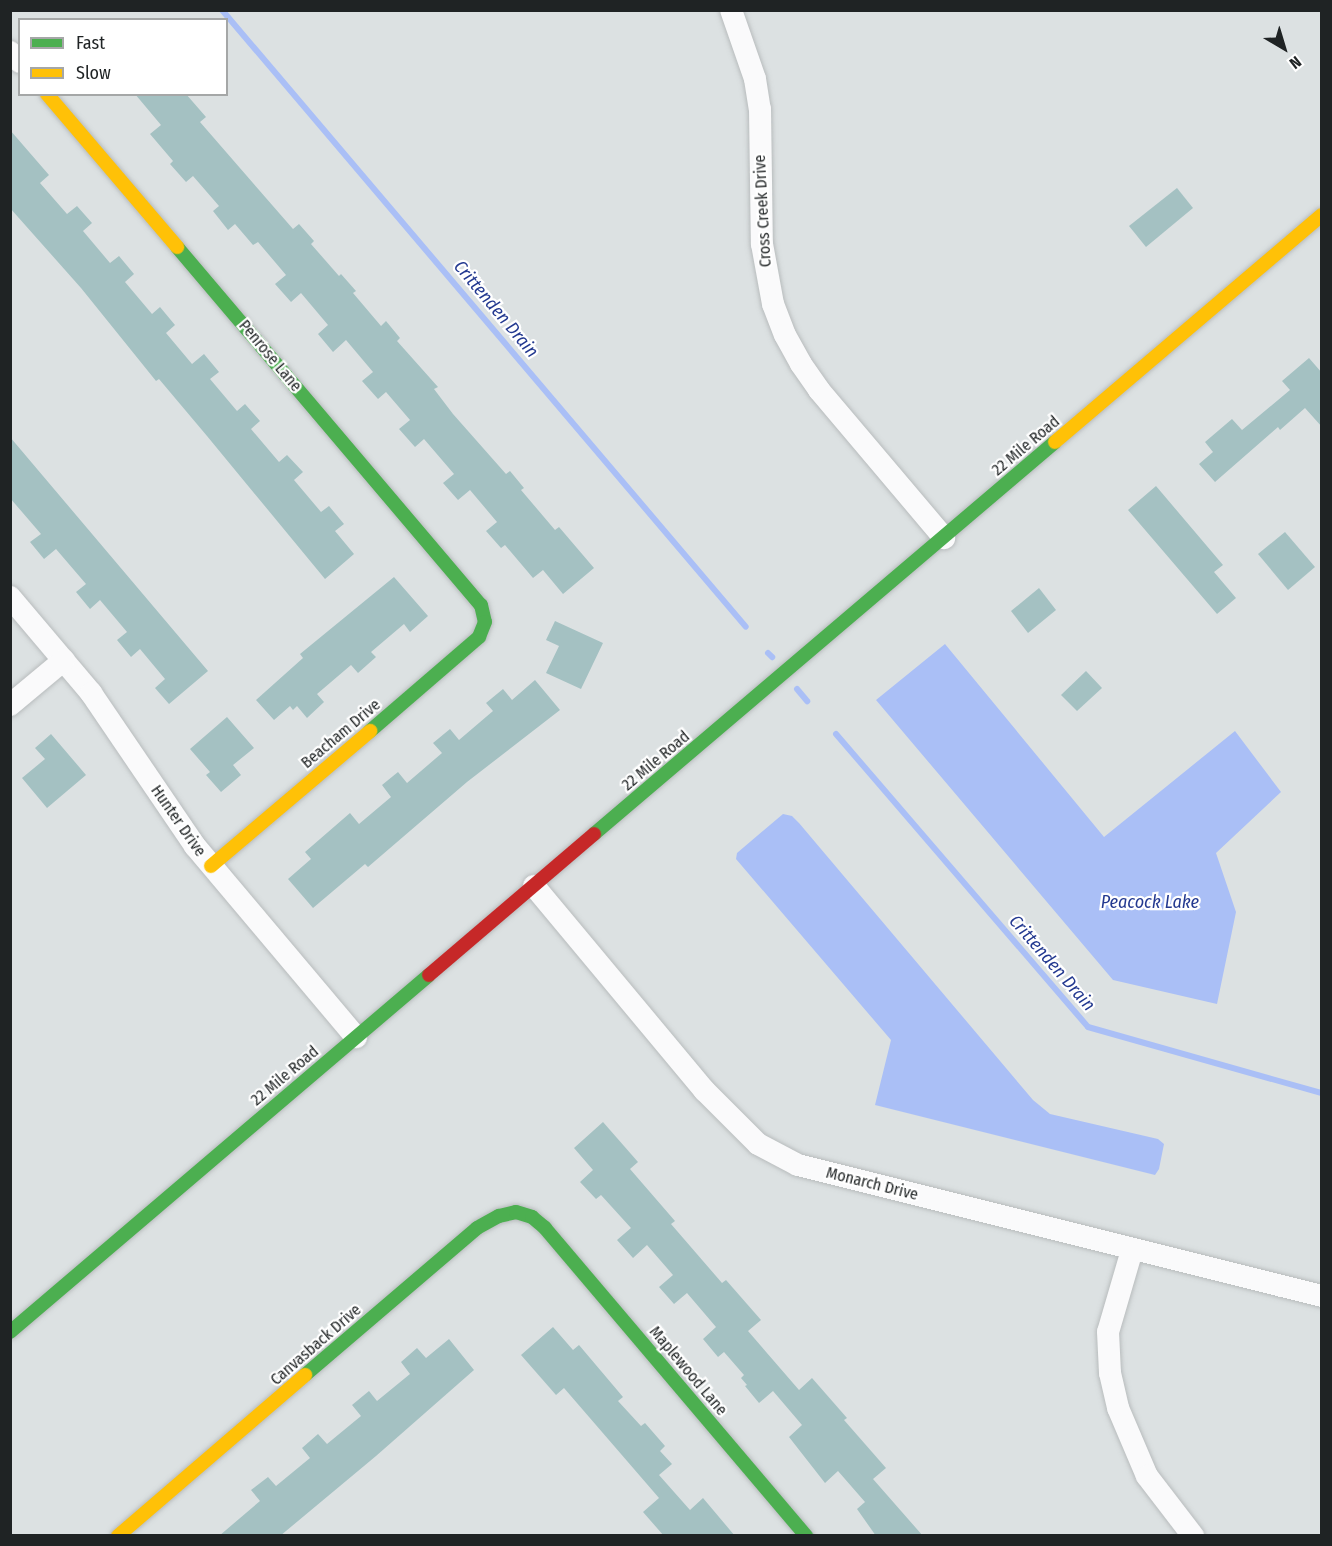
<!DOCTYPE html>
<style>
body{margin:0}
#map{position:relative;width:1332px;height:1546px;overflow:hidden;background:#dce1e2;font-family:"Fira Sans Condensed",sans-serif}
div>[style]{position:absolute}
.water>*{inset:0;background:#aabff6}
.stream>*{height:6px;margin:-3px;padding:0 3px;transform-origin:3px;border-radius:3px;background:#aabff6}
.building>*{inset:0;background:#a4c1c2}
.roads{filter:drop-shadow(0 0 2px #b8bcbd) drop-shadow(0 0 2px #b8bcbd)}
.street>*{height:22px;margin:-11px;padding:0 11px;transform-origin:11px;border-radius:11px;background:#fafafb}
.fast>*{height:14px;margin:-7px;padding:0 7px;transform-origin:7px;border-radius:7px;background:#4caf50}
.slow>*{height:14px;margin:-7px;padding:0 7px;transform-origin:7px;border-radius:7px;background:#ffc107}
.jam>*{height:14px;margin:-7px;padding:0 7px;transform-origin:7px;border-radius:7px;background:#c62828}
span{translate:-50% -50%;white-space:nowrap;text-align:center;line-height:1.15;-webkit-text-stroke:4.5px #fff;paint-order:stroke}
.street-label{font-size:16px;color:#1f2324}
.water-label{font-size:18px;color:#233990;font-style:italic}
.frame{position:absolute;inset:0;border:12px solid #1f2324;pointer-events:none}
.legend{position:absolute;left:18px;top:18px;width:210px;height:78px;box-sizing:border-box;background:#fff;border:2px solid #a5a7a7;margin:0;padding:8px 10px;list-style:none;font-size:18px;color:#1f2324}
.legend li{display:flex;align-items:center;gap:12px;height:30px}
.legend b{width:30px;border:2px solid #a5a7a7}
.north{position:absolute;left:1254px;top:18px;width:60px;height:60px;-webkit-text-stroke:4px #fff;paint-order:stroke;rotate:142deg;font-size:16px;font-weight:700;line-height:24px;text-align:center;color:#1f2324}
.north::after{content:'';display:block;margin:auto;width:21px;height:27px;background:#1f2324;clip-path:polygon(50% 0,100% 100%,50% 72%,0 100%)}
</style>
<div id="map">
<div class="water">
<i style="clip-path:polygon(945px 644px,1104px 837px,1235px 731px,1281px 792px,1216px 853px,1236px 912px,1217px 1004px,1113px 980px,876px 700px)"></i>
<i style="clip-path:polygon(783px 814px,792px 816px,799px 823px,1033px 1100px,1050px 1114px,1158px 1139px,1164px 1144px,1159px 1169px,1155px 1175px,875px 1105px,891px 1040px,736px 859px,737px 853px)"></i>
</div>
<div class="stream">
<i style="left:222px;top:10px;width:809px;rotate:49.66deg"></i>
<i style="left:768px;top:653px;width:6px;rotate:45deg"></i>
<i style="left:797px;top:689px;width:16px;rotate:50deg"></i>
<i style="left:836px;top:734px;width:386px;rotate:49.3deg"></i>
<i style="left:1088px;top:1027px;width:243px;rotate:15.8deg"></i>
</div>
<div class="building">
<i style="clip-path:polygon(135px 94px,186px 94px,206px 117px,200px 122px,293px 229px,299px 224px,314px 241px,311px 244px,339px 276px,341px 274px,356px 291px,353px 293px,381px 326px,386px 321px,400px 338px,397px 341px,438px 387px,434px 389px,453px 414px,506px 474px,510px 471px,524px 488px,521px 490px,555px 530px,559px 527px,594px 568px,563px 594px,543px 570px,533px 578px,505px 545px,501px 548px,486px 531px,497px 522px,470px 490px,458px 500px,443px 483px,454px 474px,424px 439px,415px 447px,399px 429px,410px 420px,386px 392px,378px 399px,362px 381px,373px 372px,346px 340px,333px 352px,318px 334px,328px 325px,301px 293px,291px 302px,275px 284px,286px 275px,258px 242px,253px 245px,235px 224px,228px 230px,213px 211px,219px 206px,193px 176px,186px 182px,170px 164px,173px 161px,150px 134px,161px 125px)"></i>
<i style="clip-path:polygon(10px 130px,49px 175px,40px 183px,67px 214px,77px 206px,92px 223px,83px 231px,110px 263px,119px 256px,134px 274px,125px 282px,152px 314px,160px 307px,175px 325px,166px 333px,192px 364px,204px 354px,219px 372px,210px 379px,237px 411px,245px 404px,260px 421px,251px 429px,279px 462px,287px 455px,303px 472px,294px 480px,321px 512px,329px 506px,344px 524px,335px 531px,354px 554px,325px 579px,207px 436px,159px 379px,156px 381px,81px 288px,10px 208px)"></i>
<i style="clip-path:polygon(1177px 188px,1193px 208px,1146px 247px,1129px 226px)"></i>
<i style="clip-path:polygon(1309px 358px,1322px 373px,1322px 427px,1305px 408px,1280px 430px,1278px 427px,1215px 482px,1199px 464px,1213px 452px,1205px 442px,1232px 419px,1242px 430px,1290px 390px,1282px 381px)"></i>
<i style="clip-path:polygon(10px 437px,208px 671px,169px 704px,155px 688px,165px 679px,140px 649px,131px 657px,117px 640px,127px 632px,100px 600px,90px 609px,76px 592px,86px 584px,56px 549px,44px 559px,30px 542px,41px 534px,10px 498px)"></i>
<i style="clip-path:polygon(1156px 486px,1223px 565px,1214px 572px,1236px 598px,1217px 614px,1128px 510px)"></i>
<i style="clip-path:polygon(1285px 532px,1315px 567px,1288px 590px,1258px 554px)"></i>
<i style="clip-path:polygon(394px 577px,428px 616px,410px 632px,404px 624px,371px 652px,376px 657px,358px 673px,351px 665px,317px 694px,324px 702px,307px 718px,297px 706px,293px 710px,290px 706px,274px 720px,256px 700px,303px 658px,300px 654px)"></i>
<i style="clip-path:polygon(1039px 588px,1056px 610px,1028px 633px,1011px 611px)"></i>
<i style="clip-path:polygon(555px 621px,603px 643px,581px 689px,546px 673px,559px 646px,546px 640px)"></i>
<i style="clip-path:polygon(1086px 671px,1102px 688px,1077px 711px,1061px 695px)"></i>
<i style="clip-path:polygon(535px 680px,560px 710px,467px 782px,368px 867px,365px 864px,313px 908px,288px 879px,311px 859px,305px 852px,350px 813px,359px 824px,391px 797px,382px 785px,398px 772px,407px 783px,442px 753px,433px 743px,450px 729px,459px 740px,493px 711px,486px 703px,503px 689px,512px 700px)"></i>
<i style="clip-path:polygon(227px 717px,254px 748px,233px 765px,241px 775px,221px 792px,206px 775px,210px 772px,190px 749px)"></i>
<i style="clip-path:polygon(51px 734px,86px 775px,47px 808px,22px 778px,45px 759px,35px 748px)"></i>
<i style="clip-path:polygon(603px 1122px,638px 1162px,630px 1169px,675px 1221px,671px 1224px,722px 1283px,726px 1280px,761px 1320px,748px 1331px,799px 1390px,812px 1378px,847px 1418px,844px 1420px,886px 1468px,873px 1479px,923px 1536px,876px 1536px,857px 1509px,865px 1502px,838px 1471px,825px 1483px,789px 1437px,802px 1425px,773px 1391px,759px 1403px,745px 1386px,747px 1385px,741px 1378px,744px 1375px,724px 1352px,718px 1357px,703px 1339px,716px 1327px,687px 1293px,674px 1304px,659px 1287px,673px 1275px,647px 1245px,633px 1258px,617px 1240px,631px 1228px,601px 1195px,596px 1199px,580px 1182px,593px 1170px,574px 1148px)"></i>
<i style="clip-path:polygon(553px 1327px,573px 1350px,579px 1345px,623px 1397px,618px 1401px,641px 1426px,645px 1423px,665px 1446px,660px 1451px,672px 1464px,659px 1475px,690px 1510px,703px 1498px,735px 1536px,664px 1536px,643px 1512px,659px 1498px,564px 1388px,556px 1395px,521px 1355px)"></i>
<i style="clip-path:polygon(449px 1339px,474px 1370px,376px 1456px,280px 1536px,219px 1536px,260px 1501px,251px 1490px,268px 1477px,276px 1486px,310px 1458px,302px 1448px,318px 1434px,327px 1444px,361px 1416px,352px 1405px,369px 1391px,377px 1401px,410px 1374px,401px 1362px,417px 1348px,426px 1358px)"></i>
</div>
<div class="roads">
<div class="street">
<i style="left:731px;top:10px;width:73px;rotate:70.8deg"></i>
<i style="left:755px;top:79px;width:30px;rotate:81deg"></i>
<i style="left:760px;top:109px;width:135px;rotate:89.2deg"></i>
<i style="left:762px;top:244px;width:61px;rotate:79.6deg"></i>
<i style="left:773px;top:304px;width:33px;rotate:69deg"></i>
<i style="left:785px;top:335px;width:33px;rotate:61deg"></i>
<i style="left:801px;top:364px;width:32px;rotate:55deg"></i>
<i style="left:819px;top:390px;width:194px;rotate:49.8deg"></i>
<i style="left:10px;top:52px;width:14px;rotate:45deg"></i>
<i style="left:10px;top:597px;width:126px;rotate:49.8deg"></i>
<i style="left:91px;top:693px;width:185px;rotate:55.8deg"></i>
<i style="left:195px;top:846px;width:250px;rotate:49.9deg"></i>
<i style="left:10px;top:705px;width:70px;rotate:-39.8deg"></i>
<i style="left:534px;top:886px;width:266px;rotate:50.2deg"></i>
<i style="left:704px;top:1090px;width:76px;rotate:45deg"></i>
<i style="left:758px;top:1144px;width:45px;rotate:27.7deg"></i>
<i style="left:798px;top:1165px;width:540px;rotate:14.04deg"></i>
<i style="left:1132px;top:1250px;width:85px;rotate:106.3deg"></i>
<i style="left:1108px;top:1332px;width:41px;rotate:87.2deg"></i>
<i style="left:1110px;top:1373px;width:36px;rotate:77deg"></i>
<i style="left:1118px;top:1408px;width:74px;rotate:66.9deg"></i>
<i style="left:1147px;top:1476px;width:76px;rotate:52.5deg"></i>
</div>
<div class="fast">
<i style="left:177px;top:247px;width:470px;rotate:49.7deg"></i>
<i style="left:481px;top:605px;width:17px;rotate:77deg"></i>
<i style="left:485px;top:622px;width:16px;rotate:112deg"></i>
<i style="left:479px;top:637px;width:144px;rotate:139.2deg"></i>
<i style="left:594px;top:834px;width:605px;rotate:-40.38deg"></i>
<i style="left:10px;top:1332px;width:550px;rotate:-40.43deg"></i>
<i style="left:305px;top:1375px;width:226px;rotate:-40.5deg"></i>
<i style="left:477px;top:1228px;width:25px;rotate:-29deg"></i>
<i style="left:499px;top:1216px;width:17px;rotate:-13deg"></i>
<i style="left:516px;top:1212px;width:17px;rotate:17deg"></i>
<i style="left:532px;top:1217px;width:17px;rotate:40deg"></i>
<i style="left:545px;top:1228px;width:404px;rotate:49.7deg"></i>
</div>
<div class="slow">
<i style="left:47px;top:94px;width:201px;rotate:49.6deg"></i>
<i style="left:1055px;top:442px;width:350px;rotate:-40.4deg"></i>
<i style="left:211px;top:866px;width:209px;rotate:-40.3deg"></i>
<i style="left:118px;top:1536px;width:247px;rotate:-40.7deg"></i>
</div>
<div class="jam">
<i style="left:429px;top:975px;width:217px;rotate:-40.5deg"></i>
</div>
</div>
<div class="street-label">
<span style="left:763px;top:211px;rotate:-93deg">Cross Creek Drive</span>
<span style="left:270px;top:356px;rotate:50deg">Penrose Lane</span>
<span style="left:1026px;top:446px;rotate:-40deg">22 Mile Road</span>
<span style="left:341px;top:734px;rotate:-40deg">Beacham Drive</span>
<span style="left:656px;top:761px;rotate:-40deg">22 Mile Road</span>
<span style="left:178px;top:821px;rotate:55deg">Hunter Drive</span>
<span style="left:285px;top:1076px;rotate:-40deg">22 Mile Road</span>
<span style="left:872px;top:1184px;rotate:14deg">Monarch Drive</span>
<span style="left:316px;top:1345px;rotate:-41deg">Canvasback Drive</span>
<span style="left:688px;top:1371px;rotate:50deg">Maplewood Lane</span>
</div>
<div class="water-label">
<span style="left:496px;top:309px;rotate:50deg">Crittenden Drain</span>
<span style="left:1150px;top:902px">Peacock Lake</span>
<span style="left:1052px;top:963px;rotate:49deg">Crittenden Drain</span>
</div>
<div class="frame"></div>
<ul class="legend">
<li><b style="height:8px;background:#4caf50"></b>Fast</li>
<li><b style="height:8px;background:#ffc107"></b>Slow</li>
</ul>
<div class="north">N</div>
</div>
